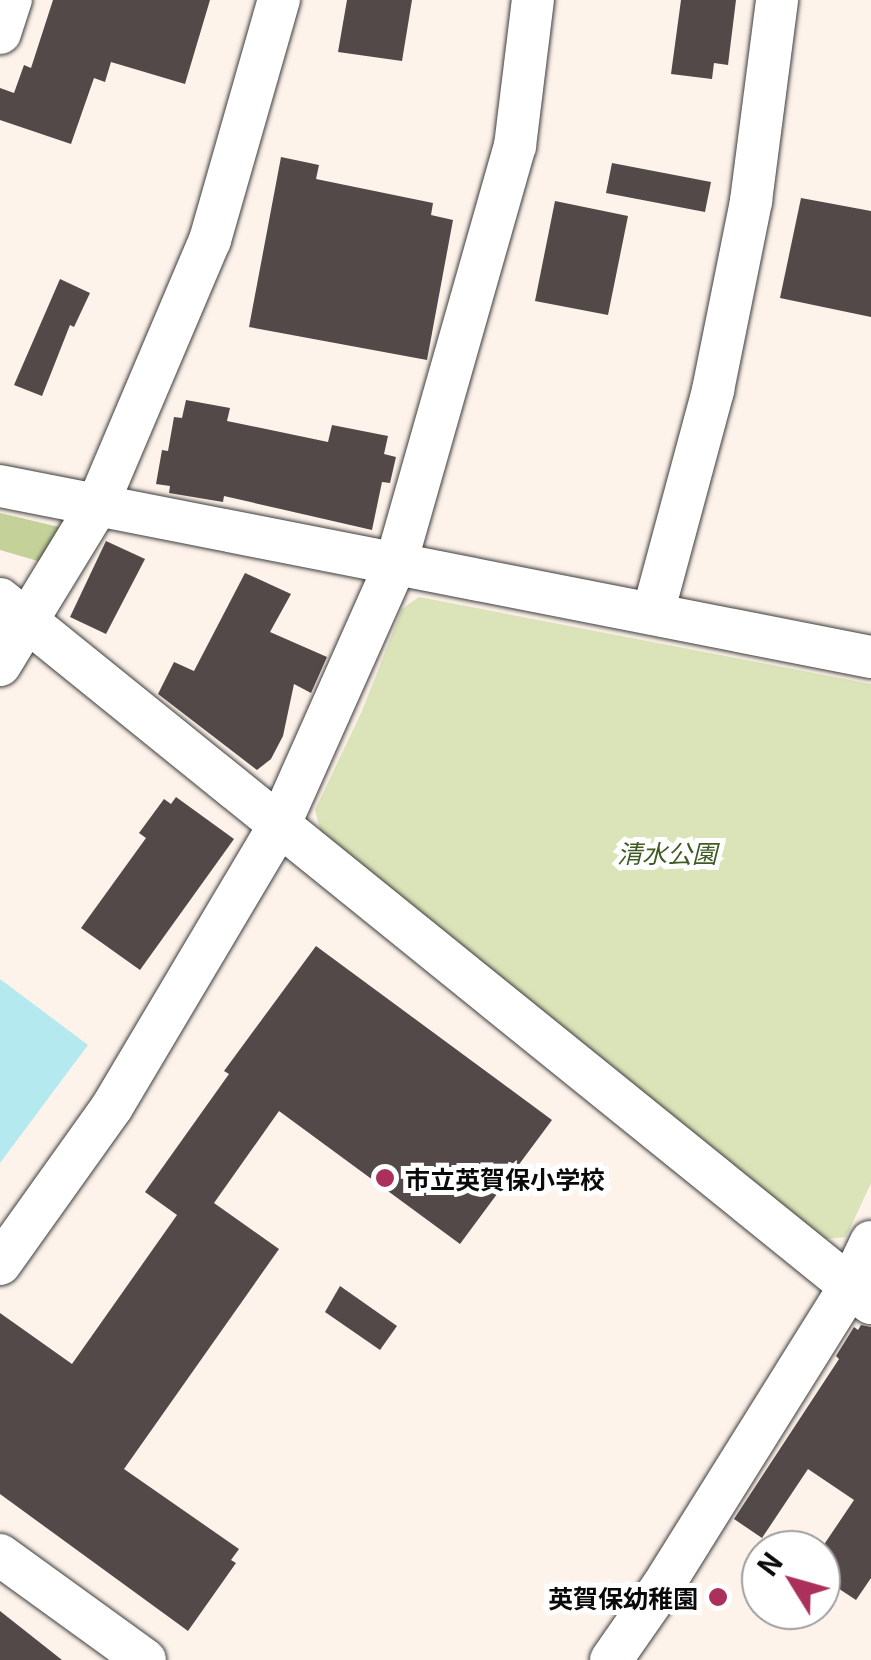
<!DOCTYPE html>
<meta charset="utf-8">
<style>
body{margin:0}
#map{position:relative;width:871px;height:1660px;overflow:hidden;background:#fdf3ea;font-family:Georgia,"Noto Sans JP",serif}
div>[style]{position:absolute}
.green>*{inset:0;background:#dbe3b8}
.forest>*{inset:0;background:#c4d299}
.water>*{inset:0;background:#b4eaef}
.building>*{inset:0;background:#524948}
.roads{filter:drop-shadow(0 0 2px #3d3d3d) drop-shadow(0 0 2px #3d3d3d)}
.minor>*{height:42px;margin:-21px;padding:0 21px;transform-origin:21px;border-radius:21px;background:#fff}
.dots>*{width:28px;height:28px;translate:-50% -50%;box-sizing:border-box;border:5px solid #fff;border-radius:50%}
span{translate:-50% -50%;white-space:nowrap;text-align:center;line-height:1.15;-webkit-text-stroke:10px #fff;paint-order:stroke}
.park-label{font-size:25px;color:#3f5a22;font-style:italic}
.poi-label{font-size:25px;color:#0a0a0a;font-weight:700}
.left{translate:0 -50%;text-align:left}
.right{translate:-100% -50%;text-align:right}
.north{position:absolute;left:741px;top:1530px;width:100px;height:100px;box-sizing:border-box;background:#fff;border:2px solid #9d9d9d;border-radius:50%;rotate:307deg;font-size:28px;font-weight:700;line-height:40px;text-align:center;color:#0a0a0a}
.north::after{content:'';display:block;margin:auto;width:35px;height:45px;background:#ab315c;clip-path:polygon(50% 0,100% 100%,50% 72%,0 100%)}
</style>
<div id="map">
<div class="green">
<i style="clip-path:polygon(419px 597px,871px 684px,871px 1183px,846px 1237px,824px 1239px,321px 833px,315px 810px,362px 711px,402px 609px)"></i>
</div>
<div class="forest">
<i style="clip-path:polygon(0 513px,59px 527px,48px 564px,0 550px)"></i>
</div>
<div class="water">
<i style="clip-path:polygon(0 979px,88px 1045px,0 1163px)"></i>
</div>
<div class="building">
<i style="clip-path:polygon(53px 0,210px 0,185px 84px,111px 62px,105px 82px,94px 78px,71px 144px,0 120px,0 88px,14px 93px,24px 65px,31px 68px)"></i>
<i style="clip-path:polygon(347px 0,412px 0,402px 61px,338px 52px)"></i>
<i style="clip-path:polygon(681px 0,736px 0,728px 65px,714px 63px,712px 79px,671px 74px)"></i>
<i style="clip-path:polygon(281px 157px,319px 165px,316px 179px,433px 203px,431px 215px,453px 220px,427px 360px,249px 327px)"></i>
<i style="clip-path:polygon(612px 163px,711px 182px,705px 212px,606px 193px)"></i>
<i style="clip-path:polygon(801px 198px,871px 211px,871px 317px,780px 298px)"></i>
<i style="clip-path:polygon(555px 201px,628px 216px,608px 315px,535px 301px)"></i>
<i style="clip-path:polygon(60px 279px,90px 293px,74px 327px,70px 325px,42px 396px,14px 385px)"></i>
<i style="clip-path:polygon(186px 400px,230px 408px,227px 421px,328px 442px,332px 425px,388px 436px,384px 454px,396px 457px,390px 483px,382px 482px,372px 530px,224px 496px,223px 502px,169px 493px,170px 486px,156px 484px,162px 450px,168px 451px,174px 417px,182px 418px)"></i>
<i style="clip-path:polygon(106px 541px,145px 559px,106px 634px,70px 617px)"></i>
<i style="clip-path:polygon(245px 573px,291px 594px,270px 632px,327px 657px,311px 693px,294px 684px,283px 736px,271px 759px,257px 770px,158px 694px,174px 662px,194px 671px)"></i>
<i style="clip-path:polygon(176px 797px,234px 839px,140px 970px,81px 928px,146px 838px,139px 833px,164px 799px,171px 804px)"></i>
<i style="clip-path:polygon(316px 946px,552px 1120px,460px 1244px,279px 1111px,214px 1203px,279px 1249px,124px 1469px,239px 1549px,231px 1560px,236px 1563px,188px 1631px,0 1494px,0 1313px,72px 1364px,177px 1215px,145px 1192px,229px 1074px,224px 1071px)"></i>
<i style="clip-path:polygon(340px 1286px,397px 1326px,380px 1350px,325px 1312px)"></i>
<i style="clip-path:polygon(861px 1325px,871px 1327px,871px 1578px,856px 1600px,821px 1577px,821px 1549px,854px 1500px,808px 1469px,762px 1538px,734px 1519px,839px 1359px,836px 1356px,854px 1327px,858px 1330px)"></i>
<i style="clip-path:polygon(0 1611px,62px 1660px,0 1660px)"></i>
</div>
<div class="roads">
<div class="minor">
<i style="left:0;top:33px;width:35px;rotate:-72deg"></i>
<i style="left:0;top:486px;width:888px;rotate:11.11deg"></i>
<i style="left:0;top:599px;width:1120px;rotate:38.95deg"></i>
<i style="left:653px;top:613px;width:231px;rotate:-74.9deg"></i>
<i style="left:713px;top:390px;width:193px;rotate:-78.6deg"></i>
<i style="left:751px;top:201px;width:203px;rotate:-82.6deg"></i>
<i style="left:0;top:665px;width:186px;rotate:-58.6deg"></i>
<i style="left:97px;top:506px;width:289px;rotate:-67deg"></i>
<i style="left:210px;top:240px;width:250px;rotate:-74deg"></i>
<i style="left:0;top:1264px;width:193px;rotate:-54.5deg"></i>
<i style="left:112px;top:1107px;width:327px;rotate:-59.3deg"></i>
<i style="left:279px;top:826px;width:288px;rotate:-66deg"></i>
<i style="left:396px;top:563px;width:434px;rotate:-74.1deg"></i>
<i style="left:515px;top:146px;width:147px;rotate:-83deg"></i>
<i style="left:0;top:1555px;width:179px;rotate:35.9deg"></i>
<i style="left:611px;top:1660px;width:89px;rotate:-55.1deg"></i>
<i style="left:662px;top:1587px;width:355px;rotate:-58deg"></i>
<i style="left:850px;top:1286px;width:49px;rotate:-64.5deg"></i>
</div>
</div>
<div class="dots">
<i style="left:385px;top:1178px;background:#ab315c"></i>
<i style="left:718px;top:1597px;background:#ab315c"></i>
</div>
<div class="park-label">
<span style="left:667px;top:852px">清水公園</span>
</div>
<div class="poi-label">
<span class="left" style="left:405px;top:1178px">市立英賀保小学校</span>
<span class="right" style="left:698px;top:1597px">英賀保幼稚園</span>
</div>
<div class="north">N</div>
</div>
